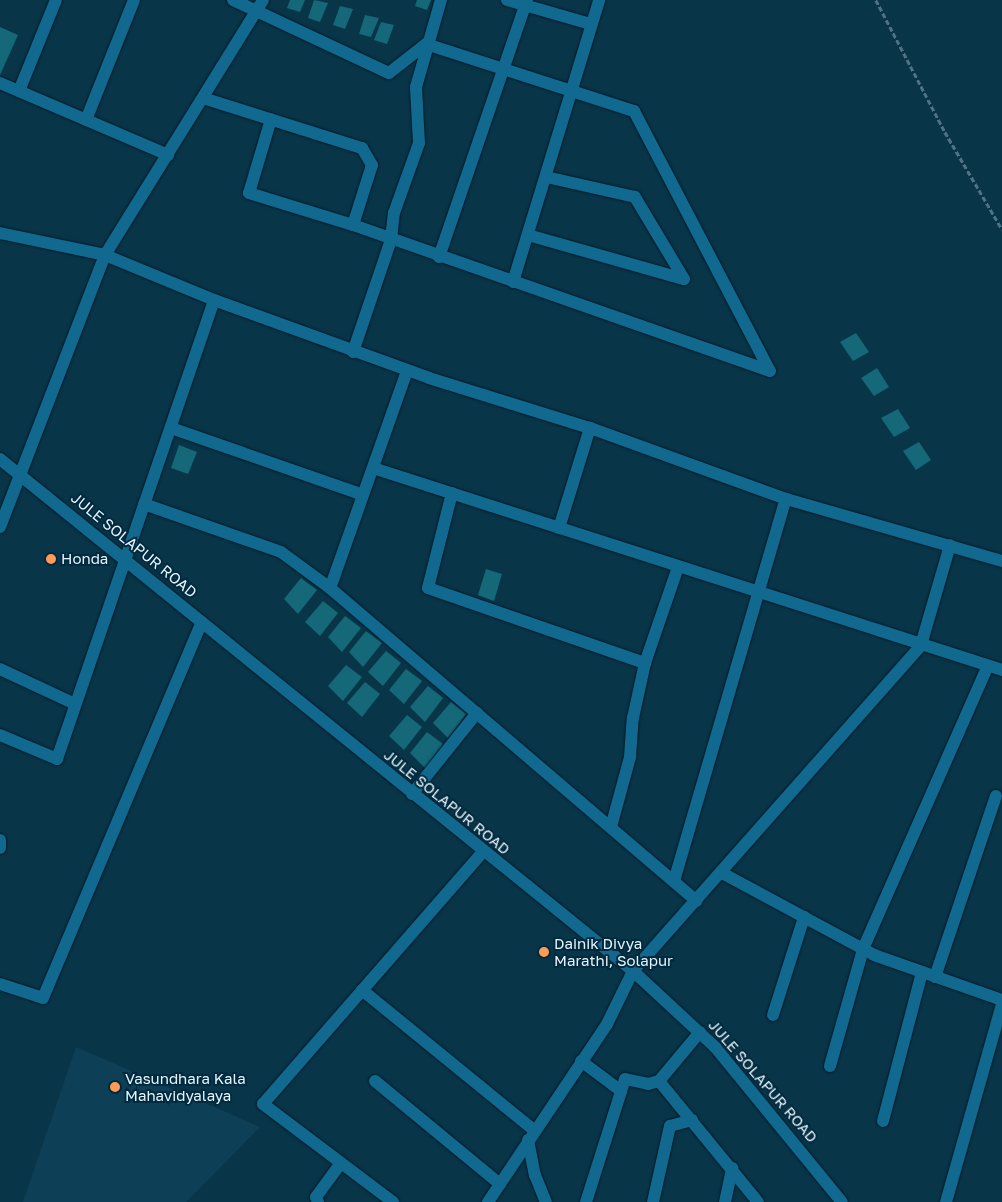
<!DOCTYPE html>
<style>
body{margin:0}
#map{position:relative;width:1002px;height:1202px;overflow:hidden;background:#093549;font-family:"Golos Text",sans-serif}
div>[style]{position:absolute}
.built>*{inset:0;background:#0d4056}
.building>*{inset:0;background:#146878}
.path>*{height:2.5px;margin-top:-1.25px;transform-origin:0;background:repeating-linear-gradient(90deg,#507383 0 5px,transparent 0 7.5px)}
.roads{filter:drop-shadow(0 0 1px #031b27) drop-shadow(0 0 1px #031b27)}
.street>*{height:12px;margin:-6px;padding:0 6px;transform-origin:6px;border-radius:6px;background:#11698f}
.dots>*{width:14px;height:14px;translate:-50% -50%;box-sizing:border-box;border:2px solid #002a3e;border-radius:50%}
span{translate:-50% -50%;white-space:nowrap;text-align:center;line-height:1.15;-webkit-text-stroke:4px #002a3e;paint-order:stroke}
.street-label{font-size:15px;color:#e4f3fc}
.poi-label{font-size:15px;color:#e4f3fc}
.left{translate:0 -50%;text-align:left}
</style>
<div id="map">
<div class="built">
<i style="clip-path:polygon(76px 1047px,260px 1127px,186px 1202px,23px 1202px)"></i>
</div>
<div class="building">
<i style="clip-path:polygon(290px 0,305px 0,300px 12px,287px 8px)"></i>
<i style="clip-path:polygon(314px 0,328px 3px,320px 22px,308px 18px)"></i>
<i style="clip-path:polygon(417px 0,431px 0,427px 10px,415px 6px)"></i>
<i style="clip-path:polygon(340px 6px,353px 9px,345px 29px,333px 25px)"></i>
<i style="clip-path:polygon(365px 15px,379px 18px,371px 37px,359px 34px)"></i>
<i style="clip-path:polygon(381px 22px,394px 25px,387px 44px,374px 40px)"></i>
<i style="clip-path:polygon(0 27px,18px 35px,0 75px)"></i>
<i style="clip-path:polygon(856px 333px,869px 352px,853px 361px,840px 342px)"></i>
<i style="clip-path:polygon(877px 368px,889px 387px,874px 396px,861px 378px)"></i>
<i style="clip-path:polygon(898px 409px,910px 428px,894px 437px,881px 418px)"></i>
<i style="clip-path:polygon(919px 442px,931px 460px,916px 470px,903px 451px)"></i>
<i style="clip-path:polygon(179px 445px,197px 452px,188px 474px,171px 468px)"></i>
<i style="clip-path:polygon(486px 569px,502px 574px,494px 601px,478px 595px)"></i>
<i style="clip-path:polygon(301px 578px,317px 590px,298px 614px,284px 599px)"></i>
<i style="clip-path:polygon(323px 601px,338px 613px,320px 636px,305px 622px)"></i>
<i style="clip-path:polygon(345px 616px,361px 628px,342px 652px,328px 637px)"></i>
<i style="clip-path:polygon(366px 631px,382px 643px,363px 667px,349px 652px)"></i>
<i style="clip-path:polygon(386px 651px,401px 663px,383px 686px,368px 672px)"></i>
<i style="clip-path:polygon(346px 665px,362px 677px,343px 701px,328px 686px)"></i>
<i style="clip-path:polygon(406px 669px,422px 681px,404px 704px,389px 690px)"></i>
<i style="clip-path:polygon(365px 682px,380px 694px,362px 717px,347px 703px)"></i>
<i style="clip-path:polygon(428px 686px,443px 698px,425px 722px,410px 707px)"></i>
<i style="clip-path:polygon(451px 702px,466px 714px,448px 738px,433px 723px)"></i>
<i style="clip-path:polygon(407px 715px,422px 727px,404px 750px,389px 736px)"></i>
<i style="clip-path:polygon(427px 732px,443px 744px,425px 768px,410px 753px)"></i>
</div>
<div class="path">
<i style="left:876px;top:0;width:149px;rotate:62.4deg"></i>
<i style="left:945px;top:132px;width:113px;rotate:59.6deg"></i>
</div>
<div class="roads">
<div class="street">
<i style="left:233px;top:0;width:172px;rotate:25.1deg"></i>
<i style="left:389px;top:73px;width:47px;rotate:-38.1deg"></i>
<i style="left:426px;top:44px;width:219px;rotate:17.9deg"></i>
<i style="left:634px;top:111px;width:293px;rotate:62.4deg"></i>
<i style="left:770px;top:371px;width:442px;rotate:-160.7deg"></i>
<i style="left:353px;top:225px;width:109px;rotate:-162.9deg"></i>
<i style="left:249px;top:193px;width:77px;rotate:-73.4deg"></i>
<i style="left:507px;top:0;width:86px;rotate:16.1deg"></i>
<i style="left:0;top:83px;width:183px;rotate:23.2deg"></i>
<i style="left:19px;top:91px;width:98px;rotate:-67.9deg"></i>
<i style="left:203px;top:98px;width:167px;rotate:17.5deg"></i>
<i style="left:362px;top:148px;width:20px;rotate:60deg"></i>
<i style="left:372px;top:165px;width:63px;rotate:107.6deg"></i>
<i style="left:86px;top:120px;width:129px;rotate:-68.2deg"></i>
<i style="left:0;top:233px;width:107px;rotate:11.8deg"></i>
<i style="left:105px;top:255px;width:118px;rotate:22.4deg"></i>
<i style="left:214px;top:300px;width:229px;rotate:19.9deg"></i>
<i style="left:429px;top:378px;width:169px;rotate:17.3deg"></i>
<i style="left:590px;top:428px;width:208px;rotate:19.9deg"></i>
<i style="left:786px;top:499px;width:225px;rotate:16deg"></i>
<i style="left:528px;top:235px;width:162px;rotate:15.8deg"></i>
<i style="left:684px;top:279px;width:96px;rotate:-120.9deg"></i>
<i style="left:635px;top:197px;width:91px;rotate:-167.3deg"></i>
<i style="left:439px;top:257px;width:272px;rotate:-71.1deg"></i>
<i style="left:513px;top:282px;width:295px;rotate:-73deg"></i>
<i style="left:353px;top:352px;width:118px;rotate:-71.3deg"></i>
<i style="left:391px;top:240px;width:27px;rotate:-84deg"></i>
<i style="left:394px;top:213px;width:74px;rotate:-70.3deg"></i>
<i style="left:419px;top:143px;width:56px;rotate:-93.1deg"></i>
<i style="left:416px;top:87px;width:91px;rotate:-74deg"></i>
<i style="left:407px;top:371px;width:230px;rotate:109.5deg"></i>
<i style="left:330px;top:588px;width:482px;rotate:40.5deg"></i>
<i style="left:171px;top:428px;width:203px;rotate:19.2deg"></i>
<i style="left:0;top:459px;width:814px;rotate:38.97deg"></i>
<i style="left:633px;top:971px;width:112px;rotate:42.8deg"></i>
<i style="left:715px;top:1047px;width:200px;rotate:50.7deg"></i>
<i style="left:373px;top:468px;width:661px;rotate:17.8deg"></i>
<i style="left:452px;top:493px;width:98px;rotate:104.2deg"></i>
<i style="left:428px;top:588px;width:230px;rotate:19.1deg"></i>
<i style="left:144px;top:504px;width:145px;rotate:19.3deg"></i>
<i style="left:281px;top:552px;width:61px;rotate:36.3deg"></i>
<i style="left:0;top:527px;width:292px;rotate:-68.9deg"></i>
<i style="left:105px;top:255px;width:300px;rotate:-58.2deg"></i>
<i style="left:559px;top:528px;width:105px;rotate:-72.8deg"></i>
<i style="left:0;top:669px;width:83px;rotate:25deg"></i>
<i style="left:0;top:735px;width:62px;rotate:22.8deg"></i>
<i style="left:57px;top:759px;width:485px;rotate:-71.1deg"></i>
<i style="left:412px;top:794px;width:104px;rotate:-51.3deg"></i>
<i style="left:611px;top:827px;width:73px;rotate:-74.8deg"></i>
<i style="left:630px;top:757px;width:39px;rotate:-86deg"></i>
<i style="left:633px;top:718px;width:56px;rotate:-77.7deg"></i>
<i style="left:645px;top:663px;width:102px;rotate:-71deg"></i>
<i style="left:0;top:840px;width:8px;rotate:90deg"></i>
<i style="left:722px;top:873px;width:173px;rotate:28.3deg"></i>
<i style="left:874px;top:955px;width:136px;rotate:19.4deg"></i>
<i style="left:674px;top:881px;width:398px;rotate:-73.7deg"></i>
<i style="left:935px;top:977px;width:191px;rotate:-71.4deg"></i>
<i style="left:0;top:984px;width:45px;rotate:18deg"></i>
<i style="left:43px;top:998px;width:408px;rotate:-67.1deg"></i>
<i style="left:362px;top:990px;width:223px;rotate:39.2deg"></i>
<i style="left:773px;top:1015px;width:103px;rotate:-72.4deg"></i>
<i style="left:700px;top:1032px;width:64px;rotate:129.9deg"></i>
<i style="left:659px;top:1081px;width:156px;rotate:50.7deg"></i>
<i style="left:581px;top:1061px;width:50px;rotate:36.9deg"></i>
<i style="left:830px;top:1066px;width:122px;rotate:-74.2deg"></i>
<i style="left:863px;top:949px;width:309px;rotate:-66.2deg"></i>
<i style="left:375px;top:1081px;width:162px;rotate:39.5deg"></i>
<i style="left:883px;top:1121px;width:154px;rotate:-75.3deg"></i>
<i style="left:528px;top:1140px;width:36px;rotate:79deg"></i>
<i style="left:535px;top:1175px;width:29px;rotate:68deg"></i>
<i style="left:318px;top:1202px;width:5px;rotate:-112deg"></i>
<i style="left:316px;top:1197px;width:42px;rotate:-53.7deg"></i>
<i style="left:393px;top:1202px;width:163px;rotate:-143deg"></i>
<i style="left:263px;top:1104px;width:335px;rotate:-48.9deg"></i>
<i style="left:488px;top:1202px;width:214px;rotate:-56.2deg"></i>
<i style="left:607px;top:1024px;width:59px;rotate:-63.9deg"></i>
<i style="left:633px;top:971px;width:435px;rotate:-48.5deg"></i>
<i style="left:921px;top:645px;width:104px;rotate:-73.8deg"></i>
<i style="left:586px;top:1202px;width:129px;rotate:-72.4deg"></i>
<i style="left:625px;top:1079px;width:24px;rotate:12deg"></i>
<i style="left:648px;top:1084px;width:11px;rotate:-15deg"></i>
<i style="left:653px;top:1202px;width:78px;rotate:-77.4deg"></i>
<i style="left:670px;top:1126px;width:23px;rotate:-15deg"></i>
<i style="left:725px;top:1202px;width:35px;rotate:-78deg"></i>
<i style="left:946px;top:1202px;width:206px;rotate:-74.2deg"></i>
</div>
</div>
<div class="dots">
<i style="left:51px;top:559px;background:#fe9c57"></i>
<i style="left:544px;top:952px;background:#fe9c57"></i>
<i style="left:115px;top:1087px;background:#fe9c57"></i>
</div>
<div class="street-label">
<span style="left:134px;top:545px;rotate:39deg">JULE SOLAPUR ROAD</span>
<span style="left:447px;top:802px;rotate:39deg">JULE SOLAPUR ROAD</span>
<span style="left:763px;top:1081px;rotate:49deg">JULE SOLAPUR ROAD</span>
</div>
<div class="poi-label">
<span class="left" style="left:61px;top:559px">Honda</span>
<span class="left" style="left:554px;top:952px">Dainik Divya<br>Marathi, Solapur</span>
<span class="left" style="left:125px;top:1087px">Vasundhara Kala<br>Mahavidyalaya</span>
</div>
</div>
